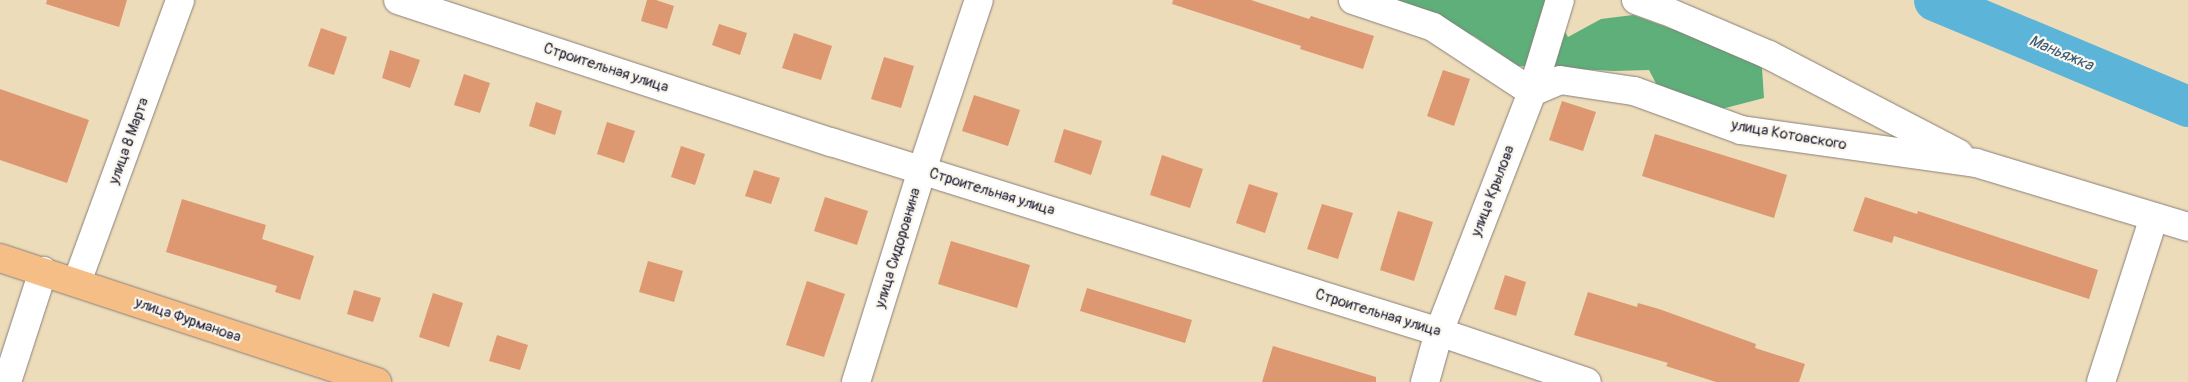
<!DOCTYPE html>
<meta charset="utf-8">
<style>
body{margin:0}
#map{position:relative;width:2188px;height:382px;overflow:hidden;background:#eddcb9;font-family:Pangolin,sans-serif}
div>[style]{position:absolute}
.forest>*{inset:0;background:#5eaf7a}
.river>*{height:41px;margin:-20.5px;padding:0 20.5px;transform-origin:20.5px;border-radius:20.5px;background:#5cb4d9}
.building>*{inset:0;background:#dd9771}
.roads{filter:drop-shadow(0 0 1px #887f7a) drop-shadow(0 0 1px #887f7a)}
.minor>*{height:28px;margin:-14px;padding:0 14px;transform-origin:14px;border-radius:14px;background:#fff}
.major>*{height:28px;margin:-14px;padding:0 14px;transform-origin:14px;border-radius:14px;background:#f6be87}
span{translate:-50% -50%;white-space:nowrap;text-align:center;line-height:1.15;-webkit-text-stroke:4.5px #fbf7ec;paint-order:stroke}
.street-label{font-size:15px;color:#22223b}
.water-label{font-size:16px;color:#395c7a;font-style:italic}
</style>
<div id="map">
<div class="forest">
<i style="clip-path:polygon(1387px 0,1547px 0,1568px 37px,1601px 19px,1633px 15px,1672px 29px,1720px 42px,1762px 68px,1764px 98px,1710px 112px,1661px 93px,1649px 70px,1614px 71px,1518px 66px,1474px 36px)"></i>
</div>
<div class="river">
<i style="left:1934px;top:0;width:275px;rotate:22.7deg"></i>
</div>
<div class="building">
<i style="clip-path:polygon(47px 0,127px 0,119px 27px,46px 4px)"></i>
<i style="clip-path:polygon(647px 0,656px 0,674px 6px,667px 29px,641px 21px)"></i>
<i style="clip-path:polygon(1173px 0,1251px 0,1309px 19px,1311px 16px,1374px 36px,1363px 69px,1300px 49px,1301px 46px,1172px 4px)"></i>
<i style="clip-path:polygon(719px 24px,747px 33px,740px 55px,712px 45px)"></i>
<i style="clip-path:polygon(321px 28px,347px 37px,334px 75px,308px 66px)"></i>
<i style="clip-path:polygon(794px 33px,832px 46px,821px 80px,782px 68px)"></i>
<i style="clip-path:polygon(390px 50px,420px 60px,410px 88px,382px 78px)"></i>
<i style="clip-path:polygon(884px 57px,914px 66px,901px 108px,871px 99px)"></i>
<i style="clip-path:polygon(1443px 70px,1470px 79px,1454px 126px,1427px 116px)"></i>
<i style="clip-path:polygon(464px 74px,490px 83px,480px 113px,454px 105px)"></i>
<i style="clip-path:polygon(0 89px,89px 120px,67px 183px,0 160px)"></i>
<i style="clip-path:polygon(974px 95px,1020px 110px,1008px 146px,962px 131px)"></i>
<i style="clip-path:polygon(1562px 101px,1596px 112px,1583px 151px,1549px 140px)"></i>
<i style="clip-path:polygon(536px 102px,562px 111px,555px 135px,529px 126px)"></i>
<i style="clip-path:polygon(607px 122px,635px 131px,624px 163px,597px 154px)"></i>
<i style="clip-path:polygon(1064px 129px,1102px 141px,1091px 175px,1054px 162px)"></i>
<i style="clip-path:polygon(1655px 134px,1787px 175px,1774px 218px,1642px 176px)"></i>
<i style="clip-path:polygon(681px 146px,705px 154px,695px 185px,671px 177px)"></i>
<i style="clip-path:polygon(1162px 155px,1203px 169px,1190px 208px,1150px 195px)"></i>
<i style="clip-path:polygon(754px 170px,780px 178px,771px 204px,745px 196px)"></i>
<i style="clip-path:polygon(1249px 184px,1278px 193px,1265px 233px,1236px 223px)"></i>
<i style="clip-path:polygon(825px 197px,868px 211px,857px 245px,814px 231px)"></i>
<i style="clip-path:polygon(1865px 197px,1917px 214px,1918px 211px,2098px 270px,2089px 299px,1894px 236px,1892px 243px,1853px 231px)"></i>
<i style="clip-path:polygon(182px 199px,266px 225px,262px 239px,314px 256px,300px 300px,275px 292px,277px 286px,166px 252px)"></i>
<i style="clip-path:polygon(1322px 204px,1353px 213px,1338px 259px,1307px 249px)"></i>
<i style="clip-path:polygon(1398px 211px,1433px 222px,1414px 281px,1380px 270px)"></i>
<i style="clip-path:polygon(951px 241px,1030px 265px,1017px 308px,938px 284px)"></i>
<i style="clip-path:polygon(648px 261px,683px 271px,674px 302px,639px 292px)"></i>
<i style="clip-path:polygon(1505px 275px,1526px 282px,1516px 316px,1494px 309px)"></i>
<i style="clip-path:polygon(807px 281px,845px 294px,824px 357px,786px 345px)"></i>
<i style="clip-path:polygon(1087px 288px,1192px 320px,1185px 343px,1080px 311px)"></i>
<i style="clip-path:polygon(354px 290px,381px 298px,373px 322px,347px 314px)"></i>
<i style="clip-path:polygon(1588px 292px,1637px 307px,1638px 303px,1659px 309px,1756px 344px,1755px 348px,1805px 364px,1799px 382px,1716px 382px,1666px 366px,1668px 363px,1574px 335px)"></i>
<i style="clip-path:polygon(433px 293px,463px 303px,449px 347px,419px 337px)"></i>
<i style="clip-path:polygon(497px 335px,528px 345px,520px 370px,489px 361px)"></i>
<i style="clip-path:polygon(1273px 346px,1376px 377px,1376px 382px,1262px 382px)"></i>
</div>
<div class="roads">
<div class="minor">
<i style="left:398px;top:0;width:456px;rotate:18.2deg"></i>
<i style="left:831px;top:142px;width:637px;rotate:17.35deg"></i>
<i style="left:1439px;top:332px;width:156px;rotate:18.7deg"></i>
<i style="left:1353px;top:0;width:84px;rotate:18.6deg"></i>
<i style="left:1433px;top:27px;width:118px;rotate:33.3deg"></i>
<i style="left:1532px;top:92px;width:30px;rotate:-23deg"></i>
<i style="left:1560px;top:80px;width:75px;rotate:8.5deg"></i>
<i style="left:1634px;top:91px;width:114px;rotate:20deg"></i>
<i style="left:1741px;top:130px;width:237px;rotate:8deg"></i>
<i style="left:1976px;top:163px;width:221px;rotate:16.8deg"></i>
<i style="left:1636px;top:0;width:30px;rotate:20deg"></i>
<i style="left:1664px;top:10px;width:114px;rotate:23.2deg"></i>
<i style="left:1769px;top:55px;width:214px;rotate:27.5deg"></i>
<i style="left:77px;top:282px;width:300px;rotate:-69.9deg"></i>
<i style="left:7px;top:382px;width:117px;rotate:-72deg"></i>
<i style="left:856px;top:382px;width:222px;rotate:-72.7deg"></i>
<i style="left:922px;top:170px;width:179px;rotate:-71.5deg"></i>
<i style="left:1425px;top:382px;width:52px;rotate:-74.4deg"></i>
<i style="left:1439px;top:332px;width:257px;rotate:-68.8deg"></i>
<i style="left:1532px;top:92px;width:96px;rotate:-73.1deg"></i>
<i style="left:2101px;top:382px;width:173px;rotate:-72.2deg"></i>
</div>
<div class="major">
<i style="left:0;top:258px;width:397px;rotate:18.2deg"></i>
</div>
</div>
<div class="street-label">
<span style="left:606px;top:68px;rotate:18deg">Строительная улица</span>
<span style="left:1789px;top:135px;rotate:10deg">улица Котовского</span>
<span style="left:129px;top:141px;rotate:-70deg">улица 8 Марта</span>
<span style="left:1493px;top:191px;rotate:-69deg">улица Крылова</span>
<span style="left:992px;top:192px;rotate:17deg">Строительная улица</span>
<span style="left:898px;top:248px;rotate:-73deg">улица Сидоровнина</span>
<span style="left:1378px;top:313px;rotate:17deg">Строительная улица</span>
<span style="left:188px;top:320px;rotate:19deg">улица Фурманова</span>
</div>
<div class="water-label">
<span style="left:2061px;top:53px;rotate:23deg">Маньяжка</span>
</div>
</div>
